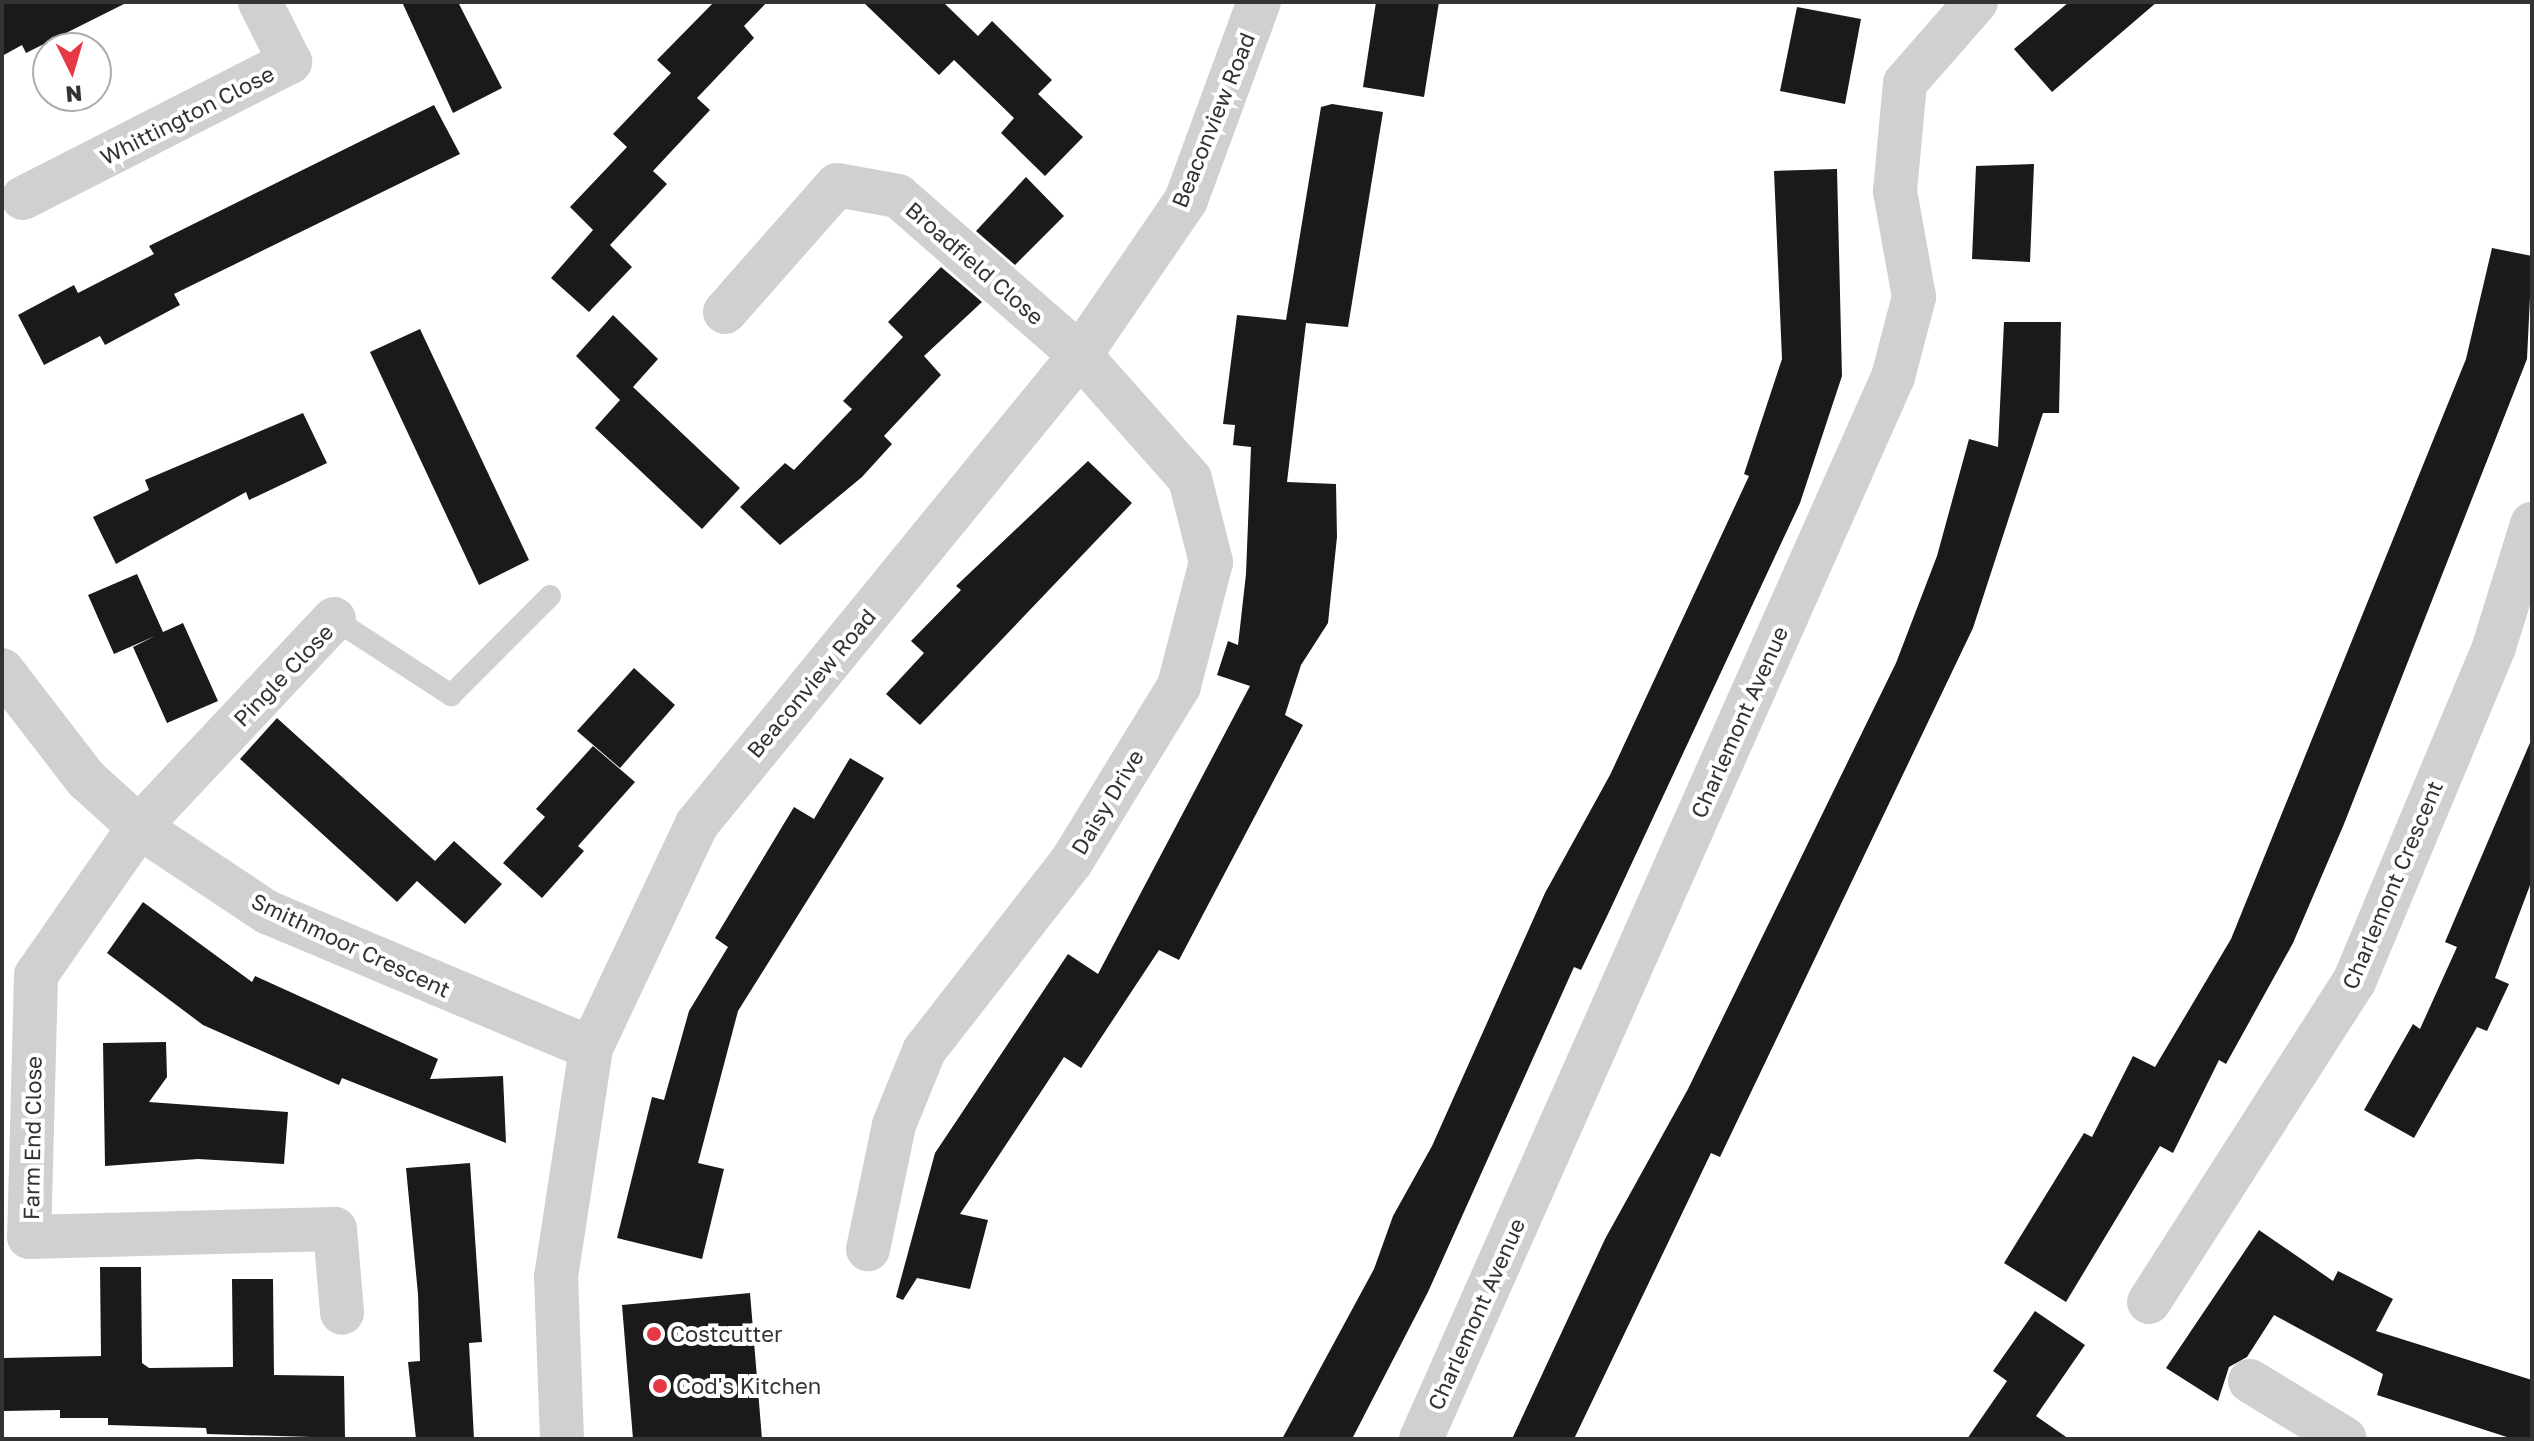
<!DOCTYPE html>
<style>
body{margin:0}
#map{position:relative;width:2534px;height:1441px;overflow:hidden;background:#fff;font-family:"Golos Text",sans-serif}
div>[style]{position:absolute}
.building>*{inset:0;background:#1a1a1a}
.lane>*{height:22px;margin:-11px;padding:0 11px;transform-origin:11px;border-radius:11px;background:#d0d0d0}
.street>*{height:44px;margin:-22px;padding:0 22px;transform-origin:22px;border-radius:22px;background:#d0d0d0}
.dots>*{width:22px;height:22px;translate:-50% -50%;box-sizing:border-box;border:4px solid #fff;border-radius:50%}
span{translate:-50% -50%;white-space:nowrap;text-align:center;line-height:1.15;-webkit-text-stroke:8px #fff;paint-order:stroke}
.street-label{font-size:22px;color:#333}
.poi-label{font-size:22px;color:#333}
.left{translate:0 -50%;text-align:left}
.frame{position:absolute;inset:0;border:4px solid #333;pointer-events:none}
.north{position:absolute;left:32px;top:32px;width:80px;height:80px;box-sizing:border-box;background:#fff;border:2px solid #adadad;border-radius:50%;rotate:175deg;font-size:22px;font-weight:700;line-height:32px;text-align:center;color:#333}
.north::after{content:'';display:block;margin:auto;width:28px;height:36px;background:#e63946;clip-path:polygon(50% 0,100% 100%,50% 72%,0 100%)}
</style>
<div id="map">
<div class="building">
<i style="clip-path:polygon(2px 2px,128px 2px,26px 53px,22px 45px,2px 56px)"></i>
<i style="clip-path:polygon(402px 2px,458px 2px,502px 88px,453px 113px)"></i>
<i style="clip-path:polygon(714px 2px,767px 2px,744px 26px,754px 38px,697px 98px,710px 110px,653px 171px,667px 184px,610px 245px,632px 267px,589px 312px,551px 278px,593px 230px,570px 207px,627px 147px,613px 134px,671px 73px,657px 60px)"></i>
<i style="clip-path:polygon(863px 2px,943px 2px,978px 36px,992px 21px,1052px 80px,1038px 94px,1083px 137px,1045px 176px,1001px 133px,1014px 118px,954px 60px,939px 75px)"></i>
<i style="clip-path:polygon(1376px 2px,1439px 2px,1424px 97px,1363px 87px)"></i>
<i style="clip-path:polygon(2069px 2px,2157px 2px,2052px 92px,2014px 49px)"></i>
<i style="clip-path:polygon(1797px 7px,1861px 19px,1845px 104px,1780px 91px)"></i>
<i style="clip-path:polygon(1332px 104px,1383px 112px,1348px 327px,1306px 323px,1287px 482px,1336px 484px,1337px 537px,1328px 623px,1301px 665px,1285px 715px,1303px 725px,1179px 960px,1159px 950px,1081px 1068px,1064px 1057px,960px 1214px,988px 1220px,970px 1289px,917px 1278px,903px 1300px,896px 1297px,935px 1153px,1068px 954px,1098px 974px,1250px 686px,1217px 675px,1228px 641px,1238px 645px,1246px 574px,1251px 447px,1233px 445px,1235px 425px,1223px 424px,1237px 315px,1286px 320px,1321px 107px)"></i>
<i style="clip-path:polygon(434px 105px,460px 154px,174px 294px,180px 305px,105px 345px,100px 336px,44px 365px,18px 315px,74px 285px,78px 293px,154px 254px,149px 246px)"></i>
<i style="clip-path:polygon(2034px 164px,2030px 262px,1972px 259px,1976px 166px)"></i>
<i style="clip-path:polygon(1837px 169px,1842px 376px,1800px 503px,1609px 912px,1581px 970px,1574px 967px,1428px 1292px,1352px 1439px,1282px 1439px,1374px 1269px,1393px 1216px,1432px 1146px,1545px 893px,1610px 775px,1749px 476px,1744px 474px,1782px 359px,1774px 171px)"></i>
<i style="clip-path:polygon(1026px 177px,1064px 216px,1015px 265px,976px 231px)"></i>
<i style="clip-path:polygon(2492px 248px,2532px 256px,2527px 359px,2344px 824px,2293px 943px,2226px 1064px,2219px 1060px,2173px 1153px,2160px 1146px,2066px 1302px,2004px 1263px,2084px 1133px,2092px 1137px,2133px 1056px,2155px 1067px,2231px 939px,2466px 359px)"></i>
<i style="clip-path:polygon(941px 267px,982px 302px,924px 356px,941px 375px,884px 436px,892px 444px,862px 477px,780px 545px,740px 507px,785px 463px,794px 470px,852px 409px,843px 401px,903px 337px,888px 322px)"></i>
<i style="clip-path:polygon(613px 315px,658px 359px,633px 387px,740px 488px,702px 529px,595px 428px,620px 400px,576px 356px)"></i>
<i style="clip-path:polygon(2004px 322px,2061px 322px,2059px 413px,2043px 413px,1973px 628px,1720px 1157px,1711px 1153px,1574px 1439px,1512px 1439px,1605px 1239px,1688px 1089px,1896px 663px,1937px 556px,1969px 439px,1998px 447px)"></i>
<i style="clip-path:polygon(420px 329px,529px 560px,479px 585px,370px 352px)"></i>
<i style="clip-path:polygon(303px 413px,327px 463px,249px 500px,246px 492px,116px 564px,93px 517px,149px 490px,145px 480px)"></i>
<i style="clip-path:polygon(1088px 461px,1132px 503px,920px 725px,886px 694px,924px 653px,911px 641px,961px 590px,956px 586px)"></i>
<i style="clip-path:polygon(137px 574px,163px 632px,183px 623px,218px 701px,167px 723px,133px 647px,155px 636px,114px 654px,88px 595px)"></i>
<i style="clip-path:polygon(634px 668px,675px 705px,620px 768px,577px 731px)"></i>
<i style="clip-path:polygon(277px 718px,435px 861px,454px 841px,502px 884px,465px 924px,417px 881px,397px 902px,240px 759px)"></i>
<i style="clip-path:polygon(2532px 738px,2532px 880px,2495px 978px,2509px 984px,2487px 1031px,2477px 1027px,2414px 1138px,2364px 1110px,2413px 1024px,2420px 1029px,2457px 947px,2445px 942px)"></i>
<i style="clip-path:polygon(593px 746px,635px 782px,578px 846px,584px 851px,542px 898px,503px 863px,545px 817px,536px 809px)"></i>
<i style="clip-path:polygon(850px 758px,884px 778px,738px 1011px,698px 1163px,724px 1169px,702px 1259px,617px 1238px,652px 1097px,664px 1100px,689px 1011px,728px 947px,715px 938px,794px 807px,814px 819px)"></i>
<i style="clip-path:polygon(143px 902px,252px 982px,255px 976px,438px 1059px,430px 1079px,503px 1076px,506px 1143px,342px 1078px,339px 1085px,203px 1025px,107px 953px)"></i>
<i style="clip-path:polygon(166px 1042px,167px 1077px,149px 1102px,288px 1112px,284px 1164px,198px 1159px,105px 1166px,103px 1043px)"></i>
<i style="clip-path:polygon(470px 1163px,482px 1342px,469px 1343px,474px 1439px,416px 1439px,408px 1362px,420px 1361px,418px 1294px,406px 1168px)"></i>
<i style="clip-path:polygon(2259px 1230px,2333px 1281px,2338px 1271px,2393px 1299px,2376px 1331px,2532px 1380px,2532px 1439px,2513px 1439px,2377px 1395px,2383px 1374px,2274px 1315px,2247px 1357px,2229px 1367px,2218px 1401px,2166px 1368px)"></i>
<i style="clip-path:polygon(100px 1267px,141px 1267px,142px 1363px,149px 1368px,233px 1367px,232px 1279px,273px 1279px,274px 1375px,344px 1376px,345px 1438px,207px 1434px,206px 1428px,108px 1425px,108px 1418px,60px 1418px,60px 1410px,2px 1411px,2px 1358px,101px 1356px)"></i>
<i style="clip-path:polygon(750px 1293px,762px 1439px,633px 1439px,622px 1305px)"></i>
<i style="clip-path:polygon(2035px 1311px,2085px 1345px,2036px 1416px,2069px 1439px,1967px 1439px,2007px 1381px,1993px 1371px)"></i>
</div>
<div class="lane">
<i style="left:334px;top:619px;width:140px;rotate:33deg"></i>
<i style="left:451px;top:695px;width:140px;rotate:-45deg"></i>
</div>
<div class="street">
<i style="left:23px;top:198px;width:300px;rotate:-27deg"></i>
<i style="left:290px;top:62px;width:67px;rotate:-116.6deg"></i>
<i style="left:725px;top:312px;width:169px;rotate:-48.6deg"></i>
<i style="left:837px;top:185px;width:62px;rotate:10.2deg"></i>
<i style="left:898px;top:196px;width:242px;rotate:41.1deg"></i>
<i style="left:1080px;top:355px;width:166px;rotate:48.4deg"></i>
<i style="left:1190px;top:479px;width:86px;rotate:75.8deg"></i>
<i style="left:1211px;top:562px;width:128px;rotate:104.5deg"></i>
<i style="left:1179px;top:686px;width:206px;rotate:121.5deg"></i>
<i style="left:1071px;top:862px;width:239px;rotate:127.9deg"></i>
<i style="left:924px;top:1051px;width:80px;rotate:112.1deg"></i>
<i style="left:894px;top:1125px;width:127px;rotate:101.8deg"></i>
<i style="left:334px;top:619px;width:285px;rotate:133.2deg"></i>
<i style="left:139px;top:827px;width:180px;rotate:124.8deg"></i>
<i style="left:36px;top:975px;width:262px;rotate:91.5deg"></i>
<i style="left:29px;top:1237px;width:306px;rotate:-1.5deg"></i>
<i style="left:335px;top:1229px;width:84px;rotate:85.2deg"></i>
<i style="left:2px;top:670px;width:138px;rotate:52.4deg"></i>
<i style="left:86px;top:779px;width:72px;rotate:42.2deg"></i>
<i style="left:139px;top:827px;width:154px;rotate:33.6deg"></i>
<i style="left:267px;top:912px;width:351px;rotate:22.8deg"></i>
<i style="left:2149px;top:1302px;width:380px;rotate:-57.4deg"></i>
<i style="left:2354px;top:982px;width:363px;rotate:-67.3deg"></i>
<i style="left:2494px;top:647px;width:129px;rotate:-72.8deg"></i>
<i style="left:2250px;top:1381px;width:111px;rotate:31.4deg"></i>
<i style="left:562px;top:1439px;width:162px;rotate:-92.1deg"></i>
<i style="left:556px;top:1277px;width:232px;rotate:-81.3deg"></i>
<i style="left:591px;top:1048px;width:248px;rotate:-64.7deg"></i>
<i style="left:697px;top:824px;width:606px;rotate:-50.76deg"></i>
<i style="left:1080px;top:355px;width:188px;rotate:-55.6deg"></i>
<i style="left:1186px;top:200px;width:211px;rotate:-69.8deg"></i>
<i style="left:1421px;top:1439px;width:1162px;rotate:-66.04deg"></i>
<i style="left:1893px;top:377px;width:83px;rotate:-75.3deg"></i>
<i style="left:1914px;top:297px;width:108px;rotate:-100.2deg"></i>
<i style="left:1895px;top:191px;width:108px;rotate:-84.7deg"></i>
<i style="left:1905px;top:83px;width:108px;rotate:-48.8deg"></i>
</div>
<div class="dots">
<i style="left:654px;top:1334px;background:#e63946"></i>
<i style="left:660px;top:1386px;background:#e63946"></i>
</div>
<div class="street-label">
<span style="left:187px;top:115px;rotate:-27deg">Whittington Close</span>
<span style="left:1213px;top:120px;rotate:-68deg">Beaconview Road</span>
<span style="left:975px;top:263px;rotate:41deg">Broadfield Close</span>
<span style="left:283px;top:675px;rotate:-46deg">Pingle Close</span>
<span style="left:811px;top:683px;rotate:-50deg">Beaconview Road</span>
<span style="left:1739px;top:722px;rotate:-66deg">Charlemont Avenue</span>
<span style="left:1107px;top:802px;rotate:-59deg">Daisy Drive</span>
<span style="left:2392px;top:885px;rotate:-67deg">Charlemont Crescent</span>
<span style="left:351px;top:945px;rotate:25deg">Smithmoor Crescent</span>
<span style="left:32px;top:1138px;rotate:-89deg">Farm End Close</span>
<span style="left:1476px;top:1314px;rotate:-66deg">Charlemont Avenue</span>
</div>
<div class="poi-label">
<span class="left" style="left:670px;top:1334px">Costcutter</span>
<span class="left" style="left:676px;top:1386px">Cod's Kitchen</span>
</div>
<div class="frame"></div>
<div class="north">N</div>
</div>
